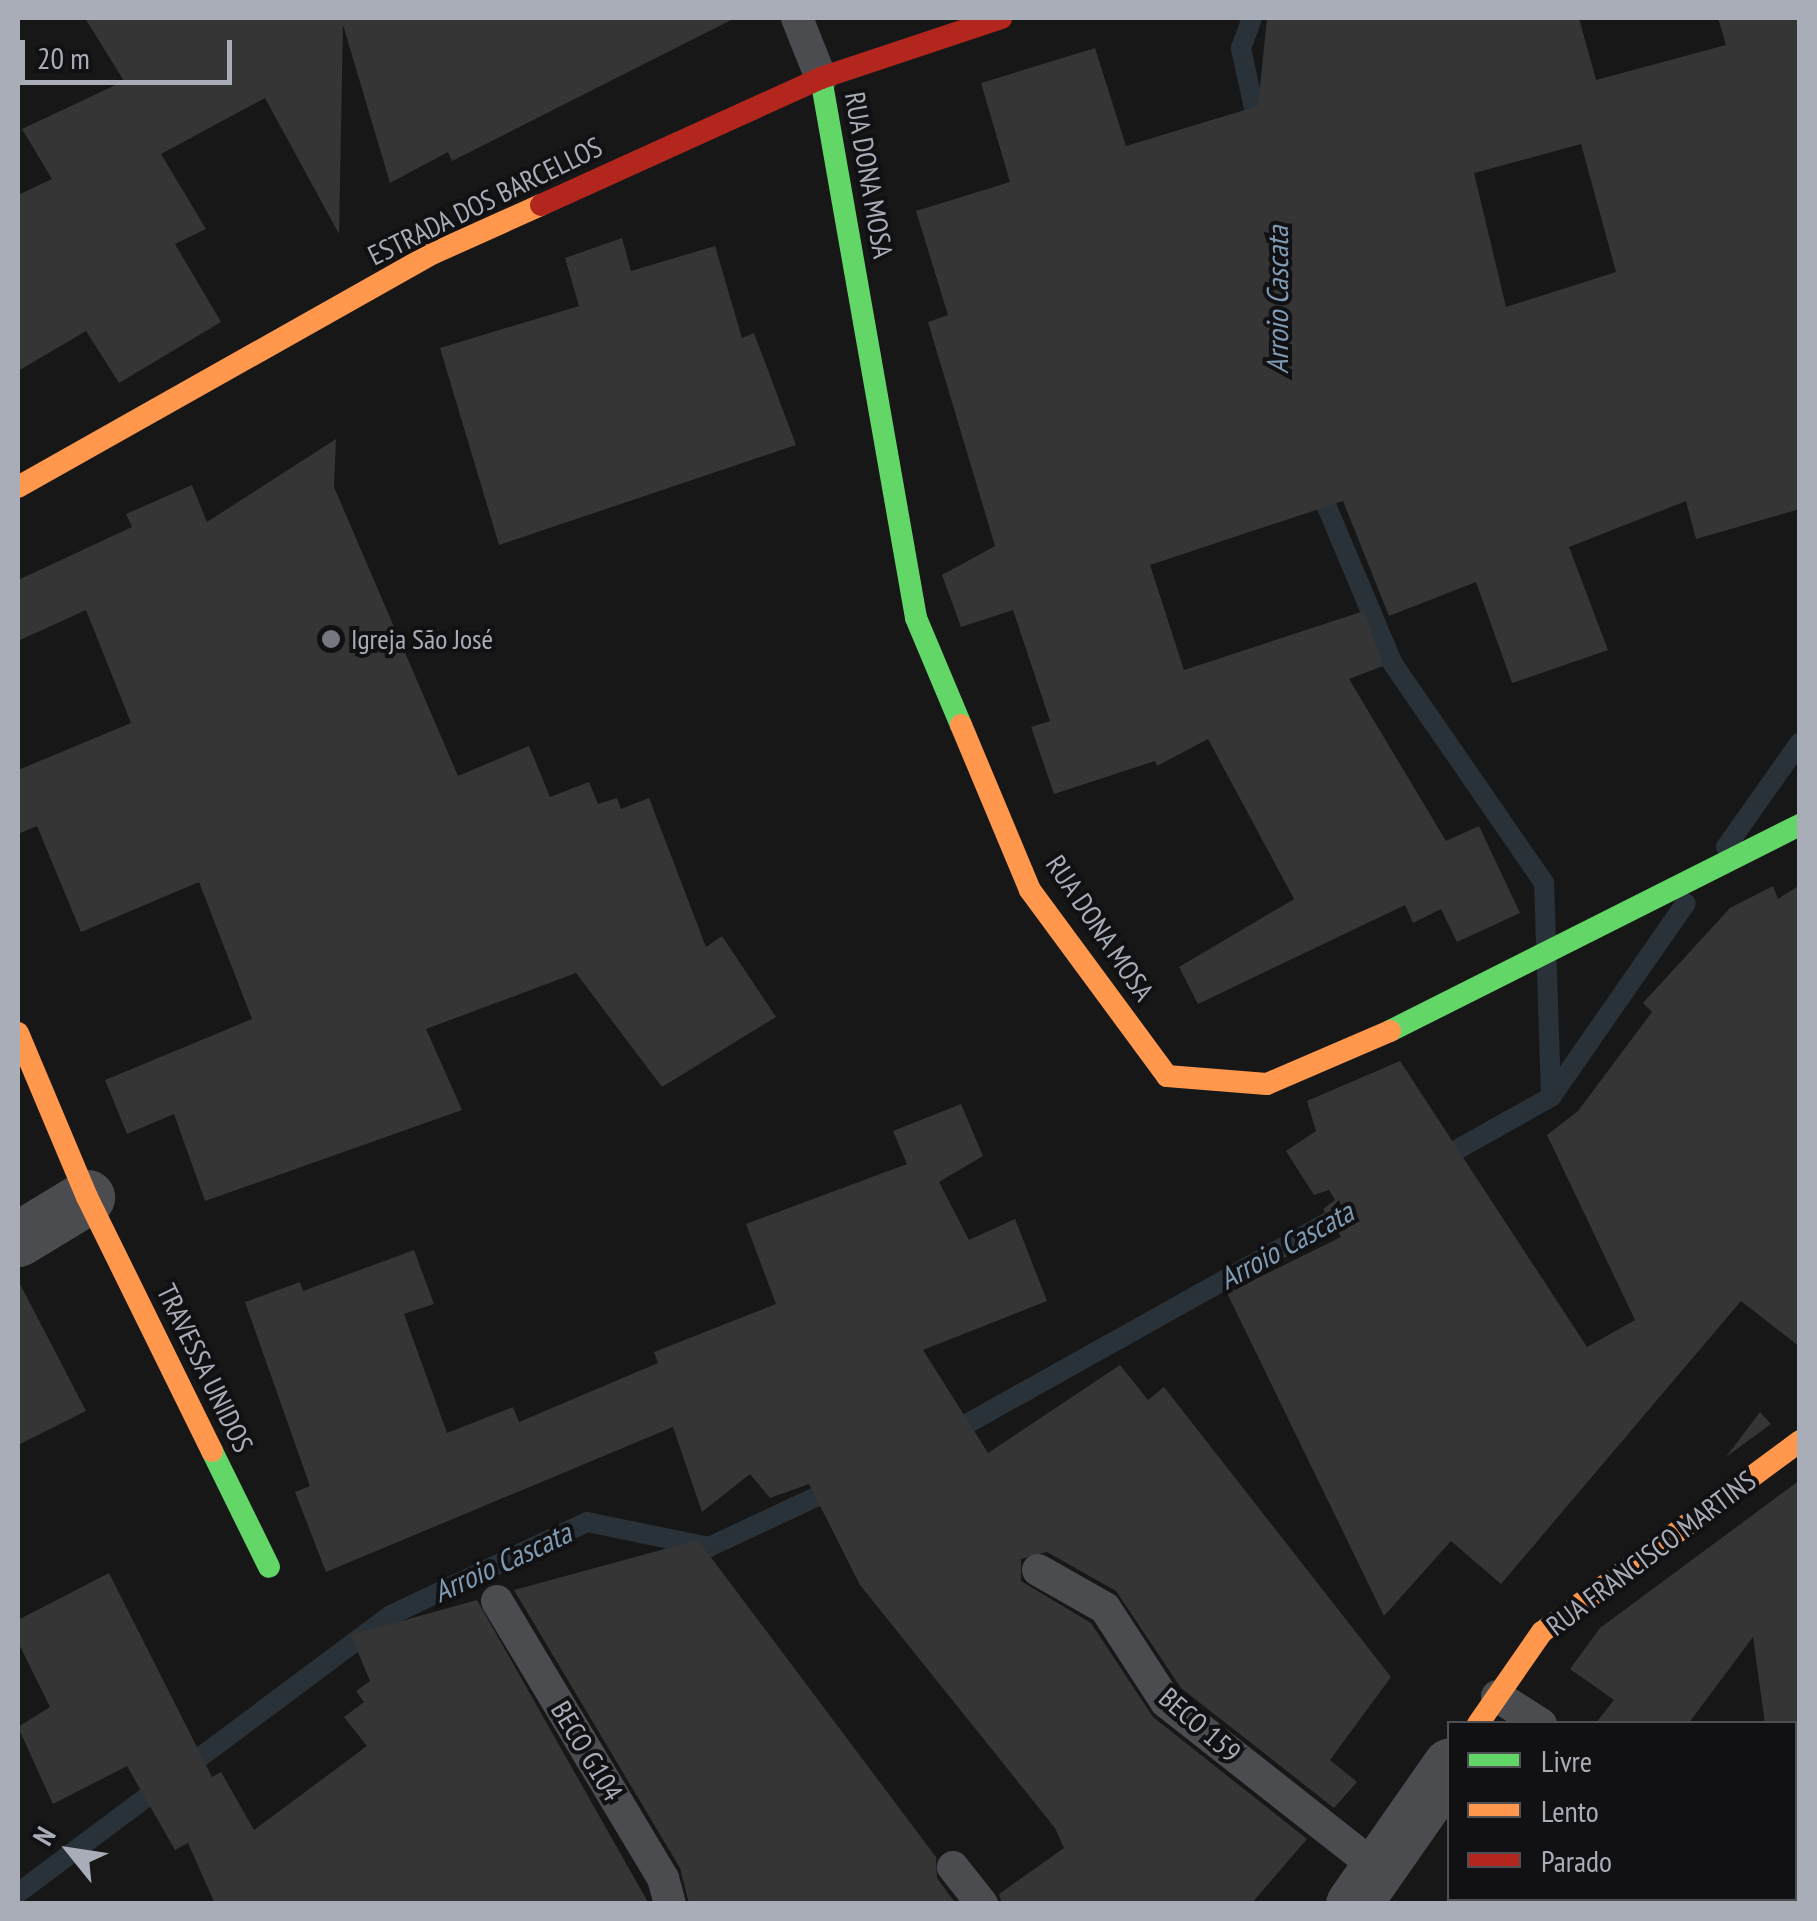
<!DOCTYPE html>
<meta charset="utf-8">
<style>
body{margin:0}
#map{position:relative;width:1817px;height:1921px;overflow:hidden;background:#171717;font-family:"PT Sans Narrow",sans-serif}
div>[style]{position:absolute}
.stream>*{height:20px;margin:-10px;padding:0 10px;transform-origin:10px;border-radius:10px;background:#2a3239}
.building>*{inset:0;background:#353536}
.lane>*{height:32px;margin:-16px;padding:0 16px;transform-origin:16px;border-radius:16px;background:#4b4c50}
.street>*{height:55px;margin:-27.5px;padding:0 27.5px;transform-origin:27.5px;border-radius:27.5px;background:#4b4c50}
.fast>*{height:22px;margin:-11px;padding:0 11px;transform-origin:11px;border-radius:11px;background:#63d668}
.slow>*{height:22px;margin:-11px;padding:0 11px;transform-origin:11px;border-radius:11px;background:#ff974d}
.jam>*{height:22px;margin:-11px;padding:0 11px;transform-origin:11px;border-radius:11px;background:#b3261e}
.dots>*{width:28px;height:28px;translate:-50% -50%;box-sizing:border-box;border:5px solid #111113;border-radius:50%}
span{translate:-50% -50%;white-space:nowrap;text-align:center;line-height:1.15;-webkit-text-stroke:8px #111113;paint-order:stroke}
.street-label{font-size:28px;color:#a8adb8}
.poi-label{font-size:28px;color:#a8adb8}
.left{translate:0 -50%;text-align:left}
.water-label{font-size:30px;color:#7f9bb3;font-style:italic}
.frame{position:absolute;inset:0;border:20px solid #a8adb8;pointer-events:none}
.legend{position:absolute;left:1447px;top:1721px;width:350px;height:180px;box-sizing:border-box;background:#111113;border:2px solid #4d4f55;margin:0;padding:12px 18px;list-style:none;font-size:30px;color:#a8adb8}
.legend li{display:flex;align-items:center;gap:20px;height:50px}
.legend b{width:50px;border:2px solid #4d4f55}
.north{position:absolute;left:20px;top:1801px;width:100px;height:100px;-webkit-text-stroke:8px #111113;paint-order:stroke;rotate:300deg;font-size:28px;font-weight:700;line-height:40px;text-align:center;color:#a8adb8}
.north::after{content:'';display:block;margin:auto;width:35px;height:45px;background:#a8adb8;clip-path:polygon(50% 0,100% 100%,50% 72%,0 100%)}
.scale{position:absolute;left:20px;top:40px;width:212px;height:45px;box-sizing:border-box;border:5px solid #a8adb8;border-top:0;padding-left:12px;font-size:30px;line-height:35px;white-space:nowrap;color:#a8adb8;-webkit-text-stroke:8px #111113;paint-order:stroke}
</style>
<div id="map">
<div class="stream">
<i style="left:1252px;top:18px;width:33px;rotate:110deg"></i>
<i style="left:1241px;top:49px;width:84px;rotate:77.6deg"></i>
<i style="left:1316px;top:481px;width:199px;rotate:67.2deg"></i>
<i style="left:1393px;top:664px;width:266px;rotate:55.4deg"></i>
<i style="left:1544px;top:883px;width:214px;rotate:88.1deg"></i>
<i style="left:1551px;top:1097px;width:133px;rotate:150.7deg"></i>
<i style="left:1726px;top:847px;width:128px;rotate:-54.8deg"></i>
<i style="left:1551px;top:1097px;width:236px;rotate:-55.2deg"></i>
<i style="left:947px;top:1435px;width:466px;rotate:-29.2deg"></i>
<i style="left:18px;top:1893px;width:465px;rotate:-36.7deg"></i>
<i style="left:391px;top:1615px;width:217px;rotate:-25.4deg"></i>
<i style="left:587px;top:1522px;width:125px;rotate:11.6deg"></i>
<i style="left:709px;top:1547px;width:144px;rotate:-25.1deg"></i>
</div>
<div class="building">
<i style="clip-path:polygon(85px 18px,735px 18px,452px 161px,448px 152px,390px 183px,343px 25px,339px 234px,265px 98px,161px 154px,206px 229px,175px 244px,221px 322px,119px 383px,86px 331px,18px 371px,18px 195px,52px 179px,22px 129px,124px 81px)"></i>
<i style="clip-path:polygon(evenodd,1267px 18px,1579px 18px,1596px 80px,1726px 45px,1718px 18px,1800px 18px,1800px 509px,1696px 539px,1686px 501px,1569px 547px,1608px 650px,1512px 683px,1476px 582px,1389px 616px,1343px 501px,1150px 565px,1184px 670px,1364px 611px,1383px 666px,1349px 679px,1446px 841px,1479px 826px,1520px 913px,1457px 942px,1441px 909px,1413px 923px,1405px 905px,1198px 1004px,1179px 967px,1294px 899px,1208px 739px,1157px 766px,1155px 761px,1054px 794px,1031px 727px,1050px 721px,1013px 610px,961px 627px,942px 575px,995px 546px,928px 322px,948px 315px,916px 211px,1010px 182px,981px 83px,1095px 48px,1126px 146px,1258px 106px,1267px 18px,1581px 144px,1616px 272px,1506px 307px,1474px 173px,1581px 144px)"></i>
<i style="clip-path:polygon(622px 238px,631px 271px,715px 246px,742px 338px,754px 333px,796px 445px,499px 545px,440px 348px,579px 306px,565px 258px)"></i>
<i style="clip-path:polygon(336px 439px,334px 487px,458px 776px,529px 746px,550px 797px,589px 782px,598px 804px,617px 798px,621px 809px,649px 798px,706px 947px,722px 936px,776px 1017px,662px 1087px,576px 973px,426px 1029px,462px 1110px,205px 1201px,174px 1114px,127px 1134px,105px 1080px,252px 1019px,199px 882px,81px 932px,37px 826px,18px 834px,18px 770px,131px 723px,86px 610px,18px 641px,18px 580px,132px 527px,126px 514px,192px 485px,207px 522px)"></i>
<i style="clip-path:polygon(1800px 885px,1800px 1347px,1741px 1301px,1501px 1584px,1451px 1541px,1384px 1616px,1227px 1293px,1341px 1237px,1323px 1209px,1335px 1200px,1329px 1190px,1314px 1195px,1286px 1151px,1316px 1131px,1307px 1101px,1400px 1061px,1587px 1347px,1635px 1320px,1547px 1135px,1578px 1111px,1652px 1012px,1643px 1003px,1730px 908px,1773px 886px,1778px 899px)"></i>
<i style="clip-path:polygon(961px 1104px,983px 1156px,939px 1182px,969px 1240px,1015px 1219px,1047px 1301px,923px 1350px,988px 1453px,1120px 1365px,1148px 1400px,1164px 1387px,1391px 1677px,1330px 1760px,1357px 1782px,1334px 1808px,1181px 1688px,1116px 1591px,1047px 1552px,1021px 1559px,1021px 1581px,1091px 1623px,1153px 1717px,1307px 1839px,1251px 1904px,1002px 1904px,999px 1894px,1064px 1848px,1055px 1828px,860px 1585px,809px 1484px,770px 1498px,750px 1474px,702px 1512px,673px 1427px,326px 1572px,295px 1492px,310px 1486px,245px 1302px,300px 1282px,303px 1291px,414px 1250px,434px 1304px,404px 1314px,447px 1433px,513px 1407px,519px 1422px,658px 1363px,654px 1352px,776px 1304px,746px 1224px,907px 1164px,893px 1131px)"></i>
<i style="clip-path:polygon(18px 1280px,86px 1411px,18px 1445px)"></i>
<i style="clip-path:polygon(1760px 1412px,1771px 1424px,1726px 1457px)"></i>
<i style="clip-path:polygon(1800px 1480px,1800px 1721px,1765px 1724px,1753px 1637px,1688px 1724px,1595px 1724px,1614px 1700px,1570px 1669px,1600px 1628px)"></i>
<i style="clip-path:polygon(698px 1540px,936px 1857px,937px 1878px,956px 1904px,689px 1904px,680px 1868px,514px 1590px)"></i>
<i style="clip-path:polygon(109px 1573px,212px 1777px,221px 1772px,254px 1830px,367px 1746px,344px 1717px,364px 1702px,356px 1691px,370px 1681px,351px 1635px,477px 1600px,649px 1904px,215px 1904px,188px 1843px,175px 1850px,127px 1766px,53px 1804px,18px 1727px,50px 1707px,18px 1642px,18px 1620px)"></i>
</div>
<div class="lane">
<i style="left:797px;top:18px;width:65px;rotate:68.2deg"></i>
<i style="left:1038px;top:1570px;width:77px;rotate:29.6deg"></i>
<i style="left:1105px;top:1608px;width:112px;rotate:57deg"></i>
<i style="left:1166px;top:1702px;width:268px;rotate:38.2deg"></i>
<i style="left:497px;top:1601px;width:323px;rotate:59.1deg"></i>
<i style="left:663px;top:1878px;width:27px;rotate:75deg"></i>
<i style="left:1497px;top:1696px;width:52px;rotate:32.5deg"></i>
<i style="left:953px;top:1867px;width:47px;rotate:51.9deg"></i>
</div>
<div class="street">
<i style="left:18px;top:1239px;width:81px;rotate:-31.3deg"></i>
<i style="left:1353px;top:1904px;width:169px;rotate:-55.1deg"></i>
</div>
<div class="fast">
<i style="left:821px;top:78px;width:548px;rotate:80.02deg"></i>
<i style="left:916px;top:618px;width:116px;rotate:67.2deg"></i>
<i style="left:1390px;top:1031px;width:459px;rotate:-26.7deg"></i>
<i style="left:212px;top:1451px;width:129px;rotate:63.8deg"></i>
</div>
<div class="slow">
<i style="left:18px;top:487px;width:477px;rotate:-29.4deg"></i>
<i style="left:434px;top:253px;width:117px;rotate:-24.2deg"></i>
<i style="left:961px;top:725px;width:179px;rotate:67.3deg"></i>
<i style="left:1030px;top:890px;width:231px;rotate:53.6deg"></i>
<i style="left:1167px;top:1076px;width:100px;rotate:4.6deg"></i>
<i style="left:1267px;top:1084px;width:134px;rotate:-23.3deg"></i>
<i style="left:18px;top:1033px;width:178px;rotate:67.2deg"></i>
<i style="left:87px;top:1197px;width:283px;rotate:63.8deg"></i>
<i style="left:1478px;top:1724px;width:112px;rotate:-55.2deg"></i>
<i style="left:1542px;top:1632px;width:321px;rotate:-36.5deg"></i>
</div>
<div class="jam">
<i style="left:541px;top:205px;width:307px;rotate:-24.4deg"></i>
<i style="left:821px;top:78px;width:190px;rotate:-18.4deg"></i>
</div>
<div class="dots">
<i style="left:331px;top:639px;background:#757880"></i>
</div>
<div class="street-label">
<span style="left:869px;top:175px;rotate:80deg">RUA DONA MOSA</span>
<span style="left:485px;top:201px;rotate:-26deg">ESTRADA DOS BARCELLOS</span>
<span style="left:1100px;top:928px;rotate:56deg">RUA DONA MOSA</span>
<span style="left:205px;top:1368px;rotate:64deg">TRAVESSA UNIDOS</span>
<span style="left:1651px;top:1553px;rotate:-37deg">RUA FRANCISCO MARTINS</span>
<span style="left:1200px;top:1725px;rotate:41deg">BECO 159</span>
<span style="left:587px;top:1751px;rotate:59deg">BECO G104</span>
</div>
<div class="poi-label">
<span class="left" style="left:351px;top:639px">Igreja São José</span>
</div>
<div class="water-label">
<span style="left:1277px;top:300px;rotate:-90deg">Arroio Cascata</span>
<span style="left:1286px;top:1245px;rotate:-29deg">Arroio Cascata</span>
<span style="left:502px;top:1562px;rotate:-25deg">Arroio Cascata</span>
</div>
<div class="frame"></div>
<ul class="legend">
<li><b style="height:12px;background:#63d668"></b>Livre</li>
<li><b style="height:12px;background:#ff974d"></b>Lento</li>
<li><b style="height:12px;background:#b3261e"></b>Parado</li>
</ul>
<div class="north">N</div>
<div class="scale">20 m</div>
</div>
